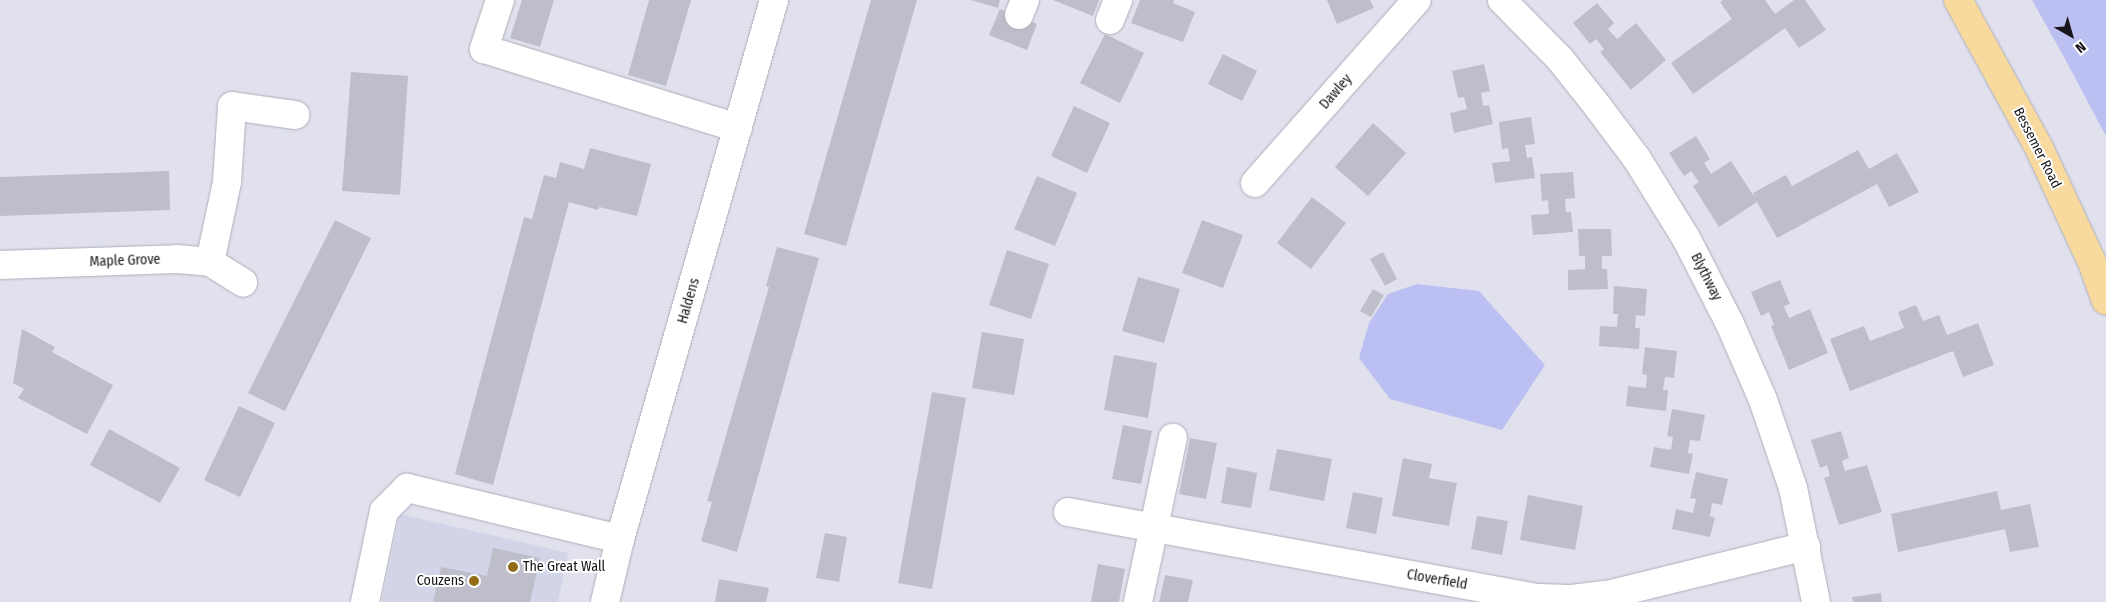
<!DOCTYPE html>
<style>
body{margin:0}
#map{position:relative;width:2106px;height:602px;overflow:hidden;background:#e0e1ed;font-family:"Fira Sans Condensed",sans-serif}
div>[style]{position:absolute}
.built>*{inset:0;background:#d2d4e7}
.green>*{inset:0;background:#bcbff2}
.building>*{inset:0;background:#bdbeca}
.roads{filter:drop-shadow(0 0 1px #aeafba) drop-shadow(0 0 1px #aeafba)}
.minor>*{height:28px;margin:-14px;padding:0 14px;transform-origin:14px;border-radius:14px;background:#fff}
.major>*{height:28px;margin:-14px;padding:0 14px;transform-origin:14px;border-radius:14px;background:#f8d99e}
.dots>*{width:14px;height:14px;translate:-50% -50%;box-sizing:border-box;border:2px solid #fff;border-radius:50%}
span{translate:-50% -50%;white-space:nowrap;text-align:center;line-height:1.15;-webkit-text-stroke:4px #fff;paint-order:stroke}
.street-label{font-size:14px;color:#16161a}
.poi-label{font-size:14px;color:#16161a}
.left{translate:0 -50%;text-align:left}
.right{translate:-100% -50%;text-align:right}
.north{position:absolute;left:2046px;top:10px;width:50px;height:50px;-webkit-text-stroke:4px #fff;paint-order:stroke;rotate:142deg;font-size:14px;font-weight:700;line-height:20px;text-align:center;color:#16161a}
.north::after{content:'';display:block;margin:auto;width:18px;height:22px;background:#16161a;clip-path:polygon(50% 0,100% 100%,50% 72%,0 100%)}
</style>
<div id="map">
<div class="built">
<i style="clip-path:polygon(400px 514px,568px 553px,558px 602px,382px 602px)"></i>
</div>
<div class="green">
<i style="clip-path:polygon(2032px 0,2106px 0,2106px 136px,2064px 57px)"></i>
<i style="clip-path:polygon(1417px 284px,1479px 291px,1545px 365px,1502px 430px,1390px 399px,1359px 358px,1369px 323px,1388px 294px)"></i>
</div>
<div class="building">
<i style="clip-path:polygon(522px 0,554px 0,540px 47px,510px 38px)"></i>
<i style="clip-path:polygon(649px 0,691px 0,666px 86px,628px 75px)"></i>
<i style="clip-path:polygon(871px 0,917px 0,846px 246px,804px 234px)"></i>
<i style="clip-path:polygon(971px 0,1000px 0,998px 8px)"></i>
<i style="clip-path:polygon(1053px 0,1099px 0,1093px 16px)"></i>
<i style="clip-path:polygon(1140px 0,1174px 0,1173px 3px,1195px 12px,1183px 42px,1131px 23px)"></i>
<i style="clip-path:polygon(1327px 0,1370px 0,1374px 8px,1337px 24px)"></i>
<i style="clip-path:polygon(1723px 0,1765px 0,1775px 14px,1794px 0,1805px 0,1826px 30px,1799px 48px,1785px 28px,1693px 94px,1671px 63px,1732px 19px,1720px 2px)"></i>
<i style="clip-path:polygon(1597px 3px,1614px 23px,1608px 29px,1617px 39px,1636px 23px,1666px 60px,1631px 90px,1600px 52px,1604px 49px,1596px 39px,1590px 44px,1573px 23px)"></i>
<i style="clip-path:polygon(1000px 9px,1037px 24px,1027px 50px,989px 35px)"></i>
<i style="clip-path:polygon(1105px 34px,1144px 53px,1120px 103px,1080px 83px)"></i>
<i style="clip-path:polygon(1223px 54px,1257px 71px,1242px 101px,1208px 84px)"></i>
<i style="clip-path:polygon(1484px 64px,1490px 91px,1481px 93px,1483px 106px,1489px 105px,1493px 124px,1454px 133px,1450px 113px,1467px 109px,1464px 97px,1458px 98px,1452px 71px)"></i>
<i style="clip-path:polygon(351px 72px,408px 76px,400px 195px,342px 191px)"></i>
<i style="clip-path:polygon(1074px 106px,1110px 123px,1087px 173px,1051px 156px)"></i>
<i style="clip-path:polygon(1531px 117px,1535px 144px,1525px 145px,1527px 158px,1532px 157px,1535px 178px,1495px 183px,1492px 163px,1510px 161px,1508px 148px,1502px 149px,1499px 122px)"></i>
<i style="clip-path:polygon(1373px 123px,1406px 153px,1368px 196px,1335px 167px)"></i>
<i style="clip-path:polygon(1696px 136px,1710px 159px,1704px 163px,1711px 174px,1731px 161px,1755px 198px,1753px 193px,1786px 175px,1792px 186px,1858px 150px,1869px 169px,1897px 153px,1919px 192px,1889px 207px,1877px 184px,1777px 238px,1757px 202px,1719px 227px,1693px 186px,1699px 182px,1691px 171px,1684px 176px,1669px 153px)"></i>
<i style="clip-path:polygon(590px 148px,651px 164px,637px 216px,599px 207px,598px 210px,569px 202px,493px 485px,455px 474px,524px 217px,532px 219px,544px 175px,556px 178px,560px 162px,584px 169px)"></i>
<i style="clip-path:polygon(169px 171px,170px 210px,0 216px,0 177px)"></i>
<i style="clip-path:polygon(1573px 172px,1575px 198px,1565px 199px,1566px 212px,1571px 212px,1573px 232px,1533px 235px,1531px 215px,1549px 214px,1548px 200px,1542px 201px,1540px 174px)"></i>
<i style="clip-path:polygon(1037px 176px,1077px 193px,1055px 246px,1014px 229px)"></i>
<i style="clip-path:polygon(1312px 197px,1346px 223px,1311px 269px,1277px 243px)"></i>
<i style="clip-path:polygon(335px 220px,371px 238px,285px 411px,248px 393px)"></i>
<i style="clip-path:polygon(1202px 220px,1243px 235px,1223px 288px,1182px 273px)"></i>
<i style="clip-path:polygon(1578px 229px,1611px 229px,1612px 256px,1602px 256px,1602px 269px,1607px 269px,1608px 289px,1568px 290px,1568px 270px,1585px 269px,1585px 256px,1579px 256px)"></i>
<i style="clip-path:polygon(777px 247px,819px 258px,737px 552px,701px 541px,712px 502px,707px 501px,769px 287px,766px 286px)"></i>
<i style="clip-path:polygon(1007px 250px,1049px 264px,1031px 319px,989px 305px)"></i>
<i style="clip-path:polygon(1383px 252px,1397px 279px,1385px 286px,1370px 259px)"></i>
<i style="clip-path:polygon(1138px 277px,1180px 289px,1164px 343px,1122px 331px)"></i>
<i style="clip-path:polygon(1780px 280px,1790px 304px,1784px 306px,1789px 318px,1810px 309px,1828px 353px,1789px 370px,1771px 326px,1774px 325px,1769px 312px,1761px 316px,1751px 292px)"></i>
<i style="clip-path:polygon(1614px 286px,1647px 289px,1645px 316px,1636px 315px,1635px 328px,1640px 328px,1639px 349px,1599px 346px,1600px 326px,1617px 327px,1618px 314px,1613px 314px)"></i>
<i style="clip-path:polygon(1373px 289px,1384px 295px,1371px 317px,1360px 311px)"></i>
<i style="clip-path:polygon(1916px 305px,1923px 321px,1939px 315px,1947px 335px,1978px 323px,1994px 365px,1963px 377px,1953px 351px,1850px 391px,1830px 339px,1864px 326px,1870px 341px,1904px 328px,1898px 312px)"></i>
<i style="clip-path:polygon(22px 329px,55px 347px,52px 352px,113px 385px,87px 434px,18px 398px,24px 389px,13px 383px)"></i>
<i style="clip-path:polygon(982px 332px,1024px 339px,1014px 395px,972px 388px)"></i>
<i style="clip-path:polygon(1645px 347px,1677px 351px,1674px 378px,1665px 377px,1663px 390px,1668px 390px,1666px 411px,1626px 406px,1628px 386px,1646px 388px,1647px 375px,1642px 374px)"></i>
<i style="clip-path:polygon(1114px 355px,1157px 363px,1148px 418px,1104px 410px)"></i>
<i style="clip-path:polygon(932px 392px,966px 398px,932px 589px,898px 583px)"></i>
<i style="clip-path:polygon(239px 406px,275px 423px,240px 497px,204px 480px)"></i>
<i style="clip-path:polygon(1672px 409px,1705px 415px,1700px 441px,1690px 440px,1688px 453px,1693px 454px,1689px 474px,1650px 467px,1654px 447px,1671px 450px,1673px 437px,1667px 436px)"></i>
<i style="clip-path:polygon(1123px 425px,1152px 431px,1141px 484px,1112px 479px)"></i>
<i style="clip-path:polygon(109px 429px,180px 468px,160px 503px,90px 465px)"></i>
<i style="clip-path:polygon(1841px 431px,1849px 458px,1842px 461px,1845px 471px,1867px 465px,1882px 512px,1839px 525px,1824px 478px,1830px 476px,1827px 465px,1820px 468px,1811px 440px)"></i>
<i style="clip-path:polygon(1190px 438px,1217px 443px,1206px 499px,1179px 494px)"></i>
<i style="clip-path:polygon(1277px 449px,1332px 459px,1324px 501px,1269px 490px)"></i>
<i style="clip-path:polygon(1403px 458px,1432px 464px,1429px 478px,1457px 483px,1449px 526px,1392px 516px)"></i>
<i style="clip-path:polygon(1227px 467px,1257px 473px,1251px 508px,1221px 503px)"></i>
<i style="clip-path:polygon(1696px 472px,1728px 479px,1722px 505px,1712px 503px,1710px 516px,1715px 518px,1710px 537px,1672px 529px,1676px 509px,1693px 513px,1696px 499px,1690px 498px)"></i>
<i style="clip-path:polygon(1997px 491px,2001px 510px,2030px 504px,2039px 547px,2010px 552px,2005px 529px,1898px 552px,1891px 514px)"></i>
<i style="clip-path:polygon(1353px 492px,1383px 498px,1376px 534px,1346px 528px)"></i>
<i style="clip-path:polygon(1528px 495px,1583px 506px,1575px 550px,1520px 540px)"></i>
<i style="clip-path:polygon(1477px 516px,1508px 521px,1502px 555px,1471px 549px)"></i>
<i style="clip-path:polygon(825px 533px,847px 537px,839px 582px,816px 578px)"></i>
<i style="clip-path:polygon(493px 548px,540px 558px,530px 602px,433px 602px,441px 567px,487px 576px)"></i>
<i style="clip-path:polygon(1098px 564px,1125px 569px,1119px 602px,1091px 602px)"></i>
<i style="clip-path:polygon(1165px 575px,1193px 580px,1188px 602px,1159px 602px)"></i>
<i style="clip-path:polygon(719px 579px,769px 588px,766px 602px,715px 602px)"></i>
<i style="clip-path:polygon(1881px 593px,1882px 602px,1853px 602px,1852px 597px)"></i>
</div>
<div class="roads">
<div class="minor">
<i style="left:500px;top:0;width:52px;rotate:108.1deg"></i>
<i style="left:484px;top:49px;width:266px;rotate:17.3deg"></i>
<i style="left:1502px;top:0;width:83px;rotate:45.5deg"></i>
<i style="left:1560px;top:59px;width:61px;rotate:51.6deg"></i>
<i style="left:1598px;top:107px;width:65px;rotate:53.1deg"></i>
<i style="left:1637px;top:159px;width:93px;rotate:58.2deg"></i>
<i style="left:1686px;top:238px;width:97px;rotate:62.9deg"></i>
<i style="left:1730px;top:324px;width:83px;rotate:66.5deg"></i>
<i style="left:1763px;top:400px;width:93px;rotate:71.2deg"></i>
<i style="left:1793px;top:488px;width:116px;rotate:78.6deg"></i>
<i style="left:1019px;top:15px;width:16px;rotate:-68deg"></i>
<i style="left:1110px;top:20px;width:22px;rotate:-68deg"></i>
<i style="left:1255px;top:183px;width:244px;rotate:-48.5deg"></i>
<i style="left:210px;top:262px;width:82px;rotate:-78deg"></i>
<i style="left:227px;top:182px;width:76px;rotate:-86.2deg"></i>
<i style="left:232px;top:106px;width:64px;rotate:8.1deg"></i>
<i style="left:0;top:265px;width:177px;rotate:-1.9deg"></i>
<i style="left:177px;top:259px;width:33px;rotate:5deg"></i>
<i style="left:210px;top:262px;width:39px;rotate:32deg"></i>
<i style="left:1068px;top:512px;width:478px;rotate:10.4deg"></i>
<i style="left:1538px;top:598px;width:34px;rotate:2deg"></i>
<i style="left:1572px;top:599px;width:35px;rotate:-7deg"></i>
<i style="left:1607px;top:595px;width:205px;rotate:-13.8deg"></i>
<i style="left:365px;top:602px;width:93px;rotate:-78.2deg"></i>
<i style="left:384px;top:511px;width:33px;rotate:-45deg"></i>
<i style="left:407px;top:488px;width:219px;rotate:13.5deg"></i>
<i style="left:605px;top:602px;width:65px;rotate:-76.6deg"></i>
<i style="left:620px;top:539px;width:561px;rotate:-74.05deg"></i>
<i style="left:1138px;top:602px;width:168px;rotate:-78deg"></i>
</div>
<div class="major">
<i style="left:1958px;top:0;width:171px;rotate:61.3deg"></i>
<i style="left:2040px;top:150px;width:123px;rotate:65.1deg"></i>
<i style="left:2092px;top:262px;width:41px;rotate:70.3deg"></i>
</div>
</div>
<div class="dots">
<i style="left:513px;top:567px;background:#936d15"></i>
<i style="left:474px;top:581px;background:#936d15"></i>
</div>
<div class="street-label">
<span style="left:1336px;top:92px;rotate:-49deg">Dawley</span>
<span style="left:2037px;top:148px;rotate:63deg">Bessemer Road</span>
<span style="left:125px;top:261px;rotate:-2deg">Maple Grove</span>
<span style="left:1706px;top:277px;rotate:63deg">Blythway</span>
<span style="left:689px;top:301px;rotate:-74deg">Haldens</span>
<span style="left:1437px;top:580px;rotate:10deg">Cloverfield</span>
</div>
<div class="poi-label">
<span class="left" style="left:523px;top:567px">The Great Wall</span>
<span class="right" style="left:464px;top:581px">Couzens</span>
</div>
<div class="north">N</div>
</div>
